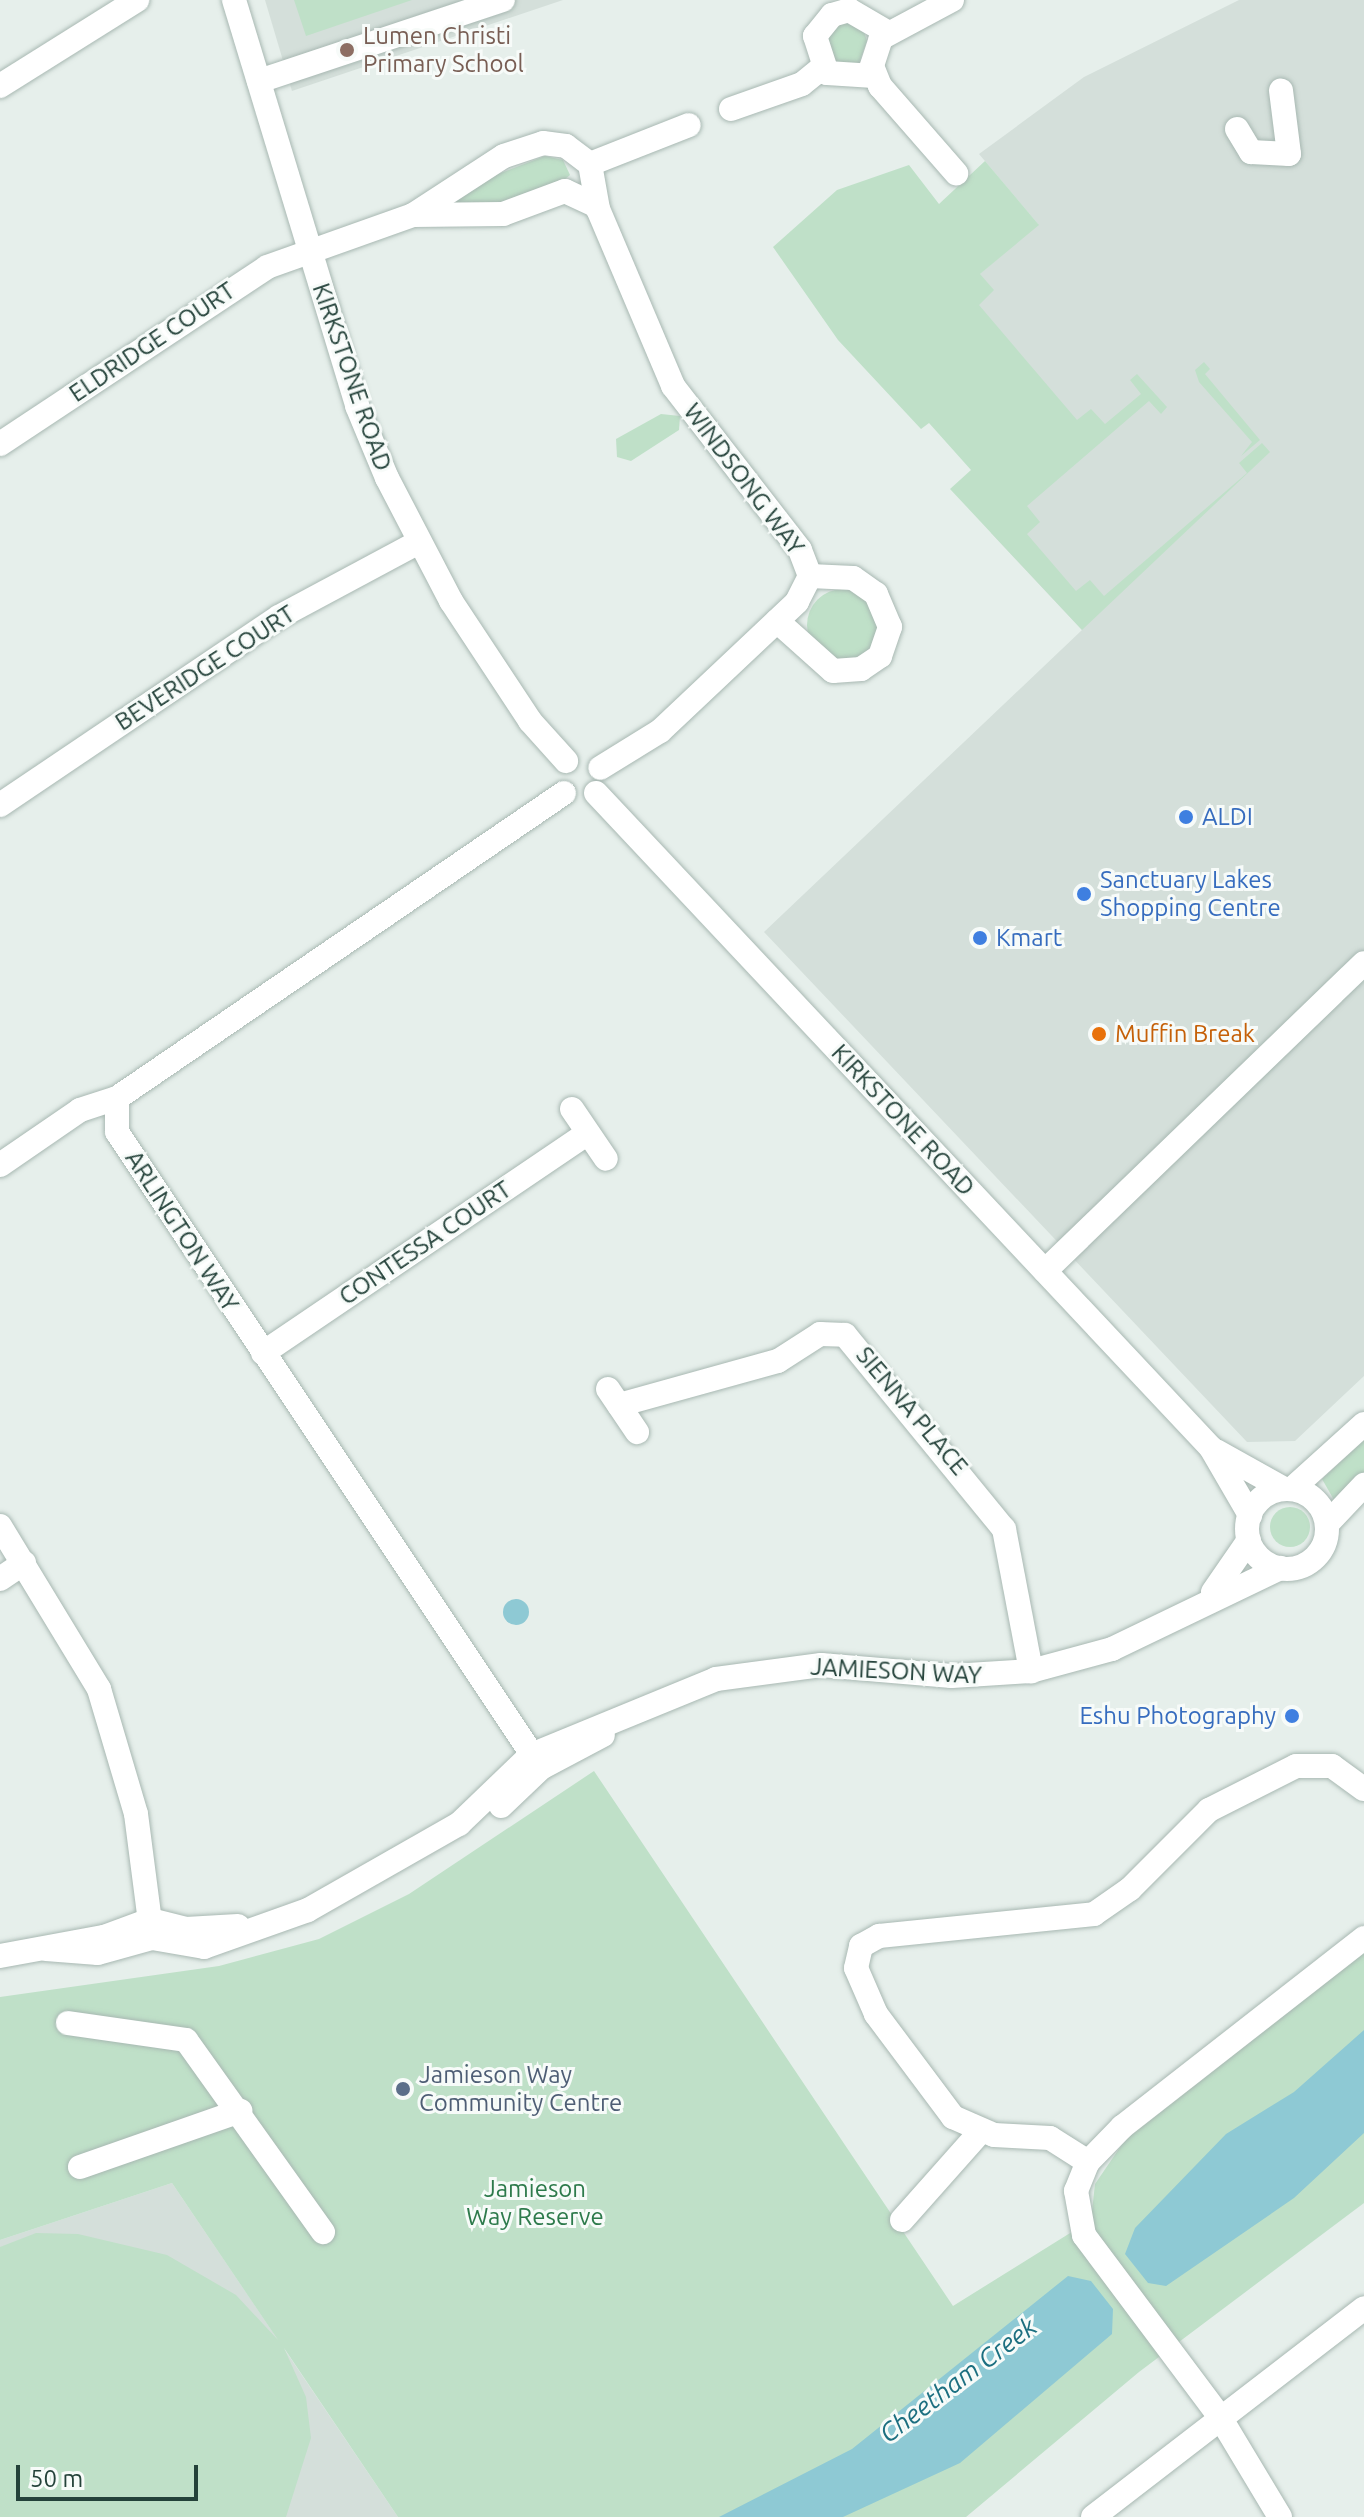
<!DOCTYPE html>
<style>
body{margin:0}
#map{position:relative;width:1364px;height:2517px;overflow:hidden;background:#e6efeb;font-family:Ubuntu,sans-serif}
div>[style]{position:absolute}
.built>*{inset:0;background:#d4dfda}
.green>*{inset:0;background:#bfe0c8}
.round{border-radius:50%}
.water>*{inset:0;background:#8ec9d4}
.roads{filter:drop-shadow(0 0 2px #a8b8b2) drop-shadow(0 0 2px #a8b8b2)}
.minor>*{height:24px;margin:-12px;padding:0 12px;transform-origin:12px;border-radius:12px;background:#fff}
.minor>.ring{margin:-12px;padding:0;box-sizing:content-box;background:none;border:24px solid #fff;border-radius:50%}
.dots>*{width:22px;height:22px;translate:-50% -50%;box-sizing:border-box;border:4px solid #f7fbf9;border-radius:50%}
span{translate:-50% -50%;white-space:nowrap;text-align:center;line-height:1.15;-webkit-text-stroke:6px #f7fbf9;paint-order:stroke}
.education-label{font-size:24px;color:#785e54}
.left{translate:0 -50%;text-align:left}
.street-label{font-size:24px;color:#24423a}
.shop-label{font-size:24px;color:#366cbe}
.right{translate:-100% -50%;text-align:right}
.food-label{font-size:24px;color:#c56008}
.service-label{font-size:24px;color:#4e5e75}
.park-label{font-size:24px;color:#2d7a4b}
.water-label{font-size:26px;color:#1c6f80;font-style:italic}
.scale{position:absolute;left:16px;top:2465px;width:182px;height:36px;box-sizing:border-box;border:4px solid #24423a;border-top:0;padding-left:10px;font-size:24px;line-height:28px;white-space:nowrap;color:#24423a;-webkit-text-stroke:6px #f7fbf9;paint-order:stroke}
</style>
<div id="map">
<div class="built">
<i style="clip-path:polygon(265px 0,563px 0,292px 91px)"></i>
<i style="clip-path:polygon(1239px 0,1364px 0,1364px 1376px,1295px 1441px,1247px 1442px,764px 932px,1082px 630px,991px 533px,961px 290px,1038px 224px,979px 154px,1084px 77px)"></i>
<i style="clip-path:polygon(172px 2183px,398px 2517px,0 2517px,0 2240px)"></i>
</div>
<div class="green">
<i style="clip-path:polygon(294px 0,412px 0,306px 36px)"></i>
<i style="clip-path:polygon(844px 20px,861px 23px,867px 41px,858px 66px,839px 70px,826px 36px)"></i>
<i style="clip-path:polygon(545px 156px,563px 160px,570px 175px,544px 197px,444px 210px,480px 181px)"></i>
<i style="clip-path:polygon(985px 161px,1039px 225px,980px 274px,994px 290px,979px 305px,1077px 420px,1091px 409px,1105px 424px,1141px 394px,1130px 380px,1137px 374px,1167px 407px,1161px 414px,1149px 401px,1027px 506px,1040px 522px,1027px 534px,1076px 591px,1090px 580px,1104px 596px,1247px 473px,1239px 463px,1262px 443px,1270px 452px,1082px 630px,950px 489px,971px 470px,929px 423px,921px 429px,838px 340px,773px 247px,837px 190px,909px 165px,939px 204px)"></i>
<i style="clip-path:polygon(1204px 362px,1210px 369px,1205px 374px,1260px 440px,1241px 456px,1252px 442px,1199px 382px,1195px 370px)"></i>
<i style="clip-path:polygon(661px 414px,680px 416px,679px 430px,631px 461px,617px 457px,616px 439px)"></i>
<i class="round" style="left:807px;top:589px;width:72px;height:72px"></i>
<i style="clip-path:polygon(1364px 1440px,1364px 1472px,1334px 1500px,1322px 1479px)"></i>
<i class="round" style="left:1270px;top:1507px;width:40px;height:40px"></i>
<i style="clip-path:polygon(594px 1771px,953px 2306px,1091px 2220px,1095px 2184px,1125px 2140px,1364px 1953px,1364px 2203px,1139px 2372px,966px 2517px,398px 2517px,284px 2348px,306px 2397px,311px 2438px,286px 2517px,0 2517px,0 2247px,36px 2233px,78px 2234px,167px 2255px,236px 2295px,278px 2340px,172px 2183px,0 2240px,0 1997px,219px 1966px,319px 1939px,409px 1894px)"></i>
</div>
<div class="water">
<i class="round" style="left:503px;top:1599px;width:26px;height:26px"></i>
<i style="clip-path:polygon(1364px 2030px,1364px 2133px,1294px 2198px,1166px 2286px,1148px 2283px,1125px 2254px,1135px 2228px,1226px 2134px,1294px 2092px)"></i>
<i style="clip-path:polygon(1068px 2276px,1091px 2281px,1113px 2309px,1112px 2334px,960px 2463px,843px 2517px,719px 2517px,852px 2449px)"></i>
</div>
<div class="roads">
<div class="minor">
<i style="left:234px;top:0;width:424px;rotate:73.1deg"></i>
<i style="left:357px;top:406px;width:78px;rotate:67.4deg"></i>
<i style="left:387px;top:478px;width:139px;rotate:62.5deg"></i>
<i style="left:451px;top:601px;width:144px;rotate:56.6deg"></i>
<i style="left:530px;top:721px;width:54px;rotate:48deg"></i>
<i style="left:952px;top:0;width:81px;rotate:151.8deg"></i>
<i style="left:881px;top:38px;width:29px;rotate:108deg"></i>
<i style="left:872px;top:66px;width:22px;rotate:68deg"></i>
<i style="left:880px;top:86px;width:116px;rotate:48.9deg"></i>
<i style="left:874px;top:76px;width:47px;rotate:-176.3deg"></i>
<i style="left:827px;top:73px;width:39px;rotate:-108deg"></i>
<i style="left:815px;top:36px;width:27px;rotate:-51deg"></i>
<i style="left:832px;top:15px;width:18px;rotate:-16deg"></i>
<i style="left:849px;top:10px;width:44px;rotate:30.1deg"></i>
<i style="left:259px;top:81px;width:257px;rotate:-18.4deg"></i>
<i style="left:0;top:86px;width:162px;rotate:-32.1deg"></i>
<i style="left:731px;top:109px;width:75px;rotate:-19.4deg"></i>
<i style="left:802px;top:84px;width:26px;rotate:-39deg"></i>
<i style="left:1237px;top:129px;width:27px;rotate:59deg"></i>
<i style="left:1251px;top:152px;width:38px;rotate:3deg"></i>
<i style="left:1289px;top:154px;width:64px;rotate:-97.2deg"></i>
<i style="left:590px;top:164px;width:106px;rotate:-21.5deg"></i>
<i style="left:413px;top:215px;width:90px;rotate:-0.6deg"></i>
<i style="left:503px;top:214px;width:66px;rotate:-20.4deg"></i>
<i style="left:565px;top:191px;width:35px;rotate:25deg"></i>
<i style="left:0;top:444px;width:320px;rotate:-33.5deg"></i>
<i style="left:267px;top:267px;width:155px;rotate:-19.6deg"></i>
<i style="left:413px;top:215px;width:108px;rotate:-33deg"></i>
<i style="left:504px;top:156px;width:41px;rotate:-18.4deg"></i>
<i style="left:543px;top:143px;width:23px;rotate:7deg"></i>
<i style="left:566px;top:146px;width:30px;rotate:37deg"></i>
<i style="left:590px;top:164px;width:46px;rotate:79.9deg"></i>
<i style="left:598px;top:209px;width:192px;rotate:67deg"></i>
<i style="left:673px;top:386px;width:207px;rotate:52.2deg"></i>
<i style="left:800px;top:550px;width:28px;rotate:69deg"></i>
<i style="left:810px;top:576px;width:29px;rotate:117deg"></i>
<i style="left:797px;top:602px;width:188px;rotate:136.7deg"></i>
<i style="left:660px;top:731px;width:70px;rotate:148.3deg"></i>
<i style="left:777px;top:621px;width:75px;rotate:41.8deg"></i>
<i style="left:833px;top:671px;width:28px;rotate:-4deg"></i>
<i style="left:861px;top:669px;width:23px;rotate:-34deg"></i>
<i style="left:880px;top:656px;width:31px;rotate:-71deg"></i>
<i style="left:890px;top:627px;width:36px;rotate:-113deg"></i>
<i style="left:876px;top:594px;width:28px;rotate:-145deg"></i>
<i style="left:853px;top:578px;width:43px;rotate:-177.3deg"></i>
<i style="left:596px;top:793px;width:898px;rotate:46.8deg"></i>
<i style="left:1211px;top:1448px;width:78px;rotate:59.8deg"></i>
<i style="left:0;top:805px;width:336px;rotate:-34deg"></i>
<i style="left:279px;top:617px;width:157px;rotate:-28.2deg"></i>
<i style="left:572px;top:1109px;width:60px;rotate:55.8deg"></i>
<i style="left:0;top:1165px;width:97px;rotate:-34.5deg"></i>
<i style="left:80px;top:1110px;width:39px;rotate:-18deg"></i>
<i style="left:1045px;top:1271px;width:443px;rotate:-44deg"></i>
<i style="left:263px;top:1353px;width:391px;rotate:-34.1deg"></i>
<i style="left:608px;top:1389px;width:52px;rotate:56deg"></i>
<i style="left:619px;top:1405px;width:165px;rotate:-15.5deg"></i>
<i style="left:778px;top:1361px;width:50px;rotate:-32.7deg"></i>
<i style="left:820px;top:1334px;width:25px;rotate:2deg"></i>
<i style="left:845px;top:1335px;width:251px;rotate:50.7deg"></i>
<i style="left:1004px;top:1529px;width:145px;rotate:79.2deg"></i>
<i style="left:1216px;top:1451px;width:78px;rotate:29.2deg"></i>
<i style="left:1292px;top:1489px;width:97px;rotate:-42.1deg"></i>
<i class="ring" style="left:1247px;top:1489px;width:56px;height:56px"></i>
<i style="left:1327px;top:1524px;width:54px;rotate:-46.5deg"></i>
<i style="left:0;top:1526px;width:191px;rotate:58.7deg"></i>
<i style="left:99px;top:1689px;width:130px;rotate:73.5deg"></i>
<i style="left:136px;top:1814px;width:125px;rotate:82.6deg"></i>
<i style="left:0;top:1579px;width:29px;rotate:-34deg"></i>
<i style="left:1213px;top:1592px;width:63px;rotate:-55.3deg"></i>
<i style="left:541px;top:1768px;width:764px;rotate:-123.69deg"></i>
<i style="left:117px;top:1132px;width:34px;rotate:-90deg"></i>
<i style="left:117px;top:1098px;width:541px;rotate:-34.31deg"></i>
<i style="left:501px;top:1806px;width:55px;rotate:-43.5deg"></i>
<i style="left:541px;top:1768px;width:70px;rotate:-28deg"></i>
<i style="left:46px;top:1949px;width:52px;rotate:4.4deg"></i>
<i style="left:98px;top:1953px;width:56px;rotate:-15.5deg"></i>
<i style="left:152px;top:1938px;width:53px;rotate:9.8deg"></i>
<i style="left:204px;top:1947px;width:110px;rotate:-19.6deg"></i>
<i style="left:308px;top:1910px;width:174px;rotate:-29.7deg"></i>
<i style="left:459px;top:1824px;width:100px;rotate:-43.8deg"></i>
<i style="left:531px;top:1755px;width:200px;rotate:-22.3deg"></i>
<i style="left:716px;top:1679px;width:106px;rotate:-7.6deg"></i>
<i style="left:821px;top:1665px;width:131px;rotate:4.8deg"></i>
<i style="left:952px;top:1676px;width:79px;rotate:-3.6deg"></i>
<i style="left:1031px;top:1671px;width:84px;rotate:-15.2deg"></i>
<i style="left:1112px;top:1649px;width:187px;rotate:-25.7deg"></i>
<i style="left:0;top:1956px;width:106px;rotate:-10.4deg"></i>
<i style="left:104px;top:1937px;width:49px;rotate:-20.3deg"></i>
<i style="left:150px;top:1920px;width:37px;rotate:14deg"></i>
<i style="left:186px;top:1929px;width:52px;rotate:-3.3deg"></i>
<i style="left:68px;top:2023px;width:119px;rotate:8.2deg"></i>
<i style="left:186px;top:2040px;width:236px;rotate:54.5deg"></i>
<i style="left:1088px;top:2162px;width:45px;rotate:-147.7deg"></i>
<i style="left:1050px;top:2138px;width:56px;rotate:-176.9deg"></i>
<i style="left:994px;top:2135px;width:45px;rotate:-156.3deg"></i>
<i style="left:953px;top:2117px;width:129px;rotate:-126.8deg"></i>
<i style="left:876px;top:2014px;width:50px;rotate:-113.5deg"></i>
<i style="left:856px;top:1968px;width:23px;rotate:-77deg"></i>
<i style="left:861px;top:1946px;width:21px;rotate:-29deg"></i>
<i style="left:879px;top:1936px;width:216px;rotate:-5.8deg"></i>
<i style="left:1094px;top:1914px;width:44px;rotate:-34.8deg"></i>
<i style="left:1130px;top:1889px;width:112px;rotate:-45deg"></i>
<i style="left:1209px;top:1810px;width:97px;rotate:-26.8deg"></i>
<i style="left:1296px;top:1766px;width:36px"></i>
<i style="left:1332px;top:1766px;width:39px;rotate:36deg"></i>
<i style="left:80px;top:2167px;width:170px;rotate:-19.3deg"></i>
<i style="left:902px;top:2220px;width:118px;rotate:-48.4deg"></i>
<i style="left:1093px;top:2517px;width:342px;rotate:-37.6deg"></i>
<i style="left:1280px;top:2517px;width:117px;rotate:-121deg"></i>
<i style="left:1220px;top:2417px;width:227px;rotate:-126.8deg"></i>
<i style="left:1084px;top:2235px;width:45px;rotate:-100.3deg"></i>
<i style="left:1076px;top:2191px;width:31px;rotate:-68deg"></i>
<i style="left:1088px;top:2162px;width:49px;rotate:-45.8deg"></i>
<i style="left:1122px;top:2127px;width:307px;rotate:-38deg"></i>
</div>
</div>
<div class="dots">
<i style="left:347px;top:50px;background:#8d6e63"></i>
<i style="left:1186px;top:817px;background:#3f7fe0"></i>
<i style="left:1084px;top:894px;background:#3f7fe0"></i>
<i style="left:980px;top:938px;background:#3f7fe0"></i>
<i style="left:1099px;top:1034px;background:#e8710a"></i>
<i style="left:1292px;top:1716px;background:#3f7fe0"></i>
<i style="left:403px;top:2089px;background:#5c6f8a"></i>
</div>
<div class="education-label">
<span class="left" style="left:363px;top:50px">Lumen Christi<br>Primary School</span>
</div>
<div class="street-label">
<span style="left:152px;top:342px;rotate:-34deg">ELDRIDGE COURT</span>
<span style="left:352px;top:377px;rotate:71deg">KIRKSTONE ROAD</span>
<span style="left:744px;top:479px;rotate:53deg">WINDSONG WAY</span>
<span style="left:205px;top:668px;rotate:-33deg">BEVERIDGE COURT</span>
<span style="left:903px;top:1120px;rotate:47deg">KIRKSTONE ROAD</span>
<span style="left:182px;top:1231px;rotate:57deg">ARLINGTON WAY</span>
<span style="left:425px;top:1243px;rotate:-34deg">CONTESSA COURT</span>
<span style="left:912px;top:1411px;rotate:50deg">SIENNA PLACE</span>
<span style="left:896px;top:1671px;rotate:3deg">JAMIESON WAY</span>
</div>
<div class="shop-label">
<span class="left" style="left:1202px;top:817px">ALDI</span>
<span class="left" style="left:1100px;top:894px">Sanctuary Lakes<br>Shopping Centre</span>
<span class="left" style="left:996px;top:938px">Kmart</span>
<span class="right" style="left:1276px;top:1716px">Eshu Photography</span>
</div>
<div class="food-label">
<span class="left" style="left:1115px;top:1034px">Muffin Break</span>
</div>
<div class="service-label">
<span class="left" style="left:419px;top:2089px">Jamieson Way<br>Community Centre</span>
</div>
<div class="park-label">
<span style="left:535px;top:2203px">Jamieson<br>Way Reserve</span>
</div>
<div class="water-label">
<span style="left:958px;top:2380px;rotate:-37deg">Cheetham Creek</span>
</div>
<div class="scale">50 m</div>
</div>
